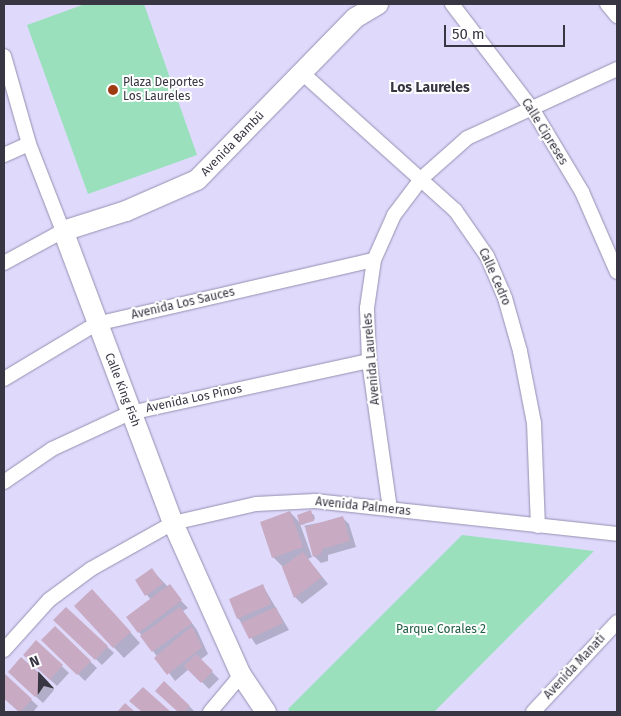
<!DOCTYPE html>
<meta charset="utf-8">
<style>
body{margin:0}
#map{position:relative;width:621px;height:716px;overflow:hidden;background:#dfdafc;font-family:"Fira Sans",sans-serif}
div>[style]{position:absolute}
.green>*{inset:0;background:#9ae0bc}
.shadow>*{inset:0;background:#0003}
.building>*{inset:0;background:#c8abc3}
.roads{filter:drop-shadow(0 0 1px #9490b0) drop-shadow(0 0 1px #9490b0)}
.street>*{height:14px;margin:-7px;padding:0 7px;transform-origin:7px;border-radius:7px;background:#fff}
.secondary>*{height:20px;margin:-10px;padding:0 10px;transform-origin:10px;border-radius:10px;background:#fff}
.dots>*{width:14px;height:14px;translate:-50% -50%;box-sizing:border-box;border:2px solid #fff;border-radius:50%}
span{translate:-50% -50%;white-space:nowrap;text-align:center;line-height:1.15;-webkit-text-stroke:4px #fff;paint-order:stroke}
.poi-label{font-size:12px;color:#383643}
.left{translate:0 -50%;text-align:left}
.street-label{font-size:12px;color:#383643}
.park-label{font-size:12px;color:#215e43}
.neighbourhood-label{font-size:14px;color:#383643;font-weight:700}
.frame{position:absolute;inset:0;border:5px solid #383643;pointer-events:none}
.north{position:absolute;left:15px;top:651px;width:50px;height:50px;-webkit-text-stroke:4px #fff;paint-order:stroke;rotate:339deg;font-size:14px;font-weight:700;line-height:20px;text-align:center;color:#383643}
.north::after{content:'';display:block;margin:auto;width:18px;height:22px;background:#383643;clip-path:polygon(50% 0,100% 100%,50% 72%,0 100%)}
.scale{position:absolute;left:444px;top:25px;width:121px;height:22px;box-sizing:border-box;border:2px solid #383643;border-top:0;padding-left:6px;font-size:15px;line-height:18px;white-space:nowrap;color:#383643;-webkit-text-stroke:4px #fff;paint-order:stroke}
</style>
<div id="map">
<div class="green">
<i style="clip-path:polygon(85px 4px,144px 4px,197px 155px,88px 194px,27px 25px)"></i>
<i style="clip-path:polygon(462px 535px,594px 551px,434px 712px,290px 712px,288px 709px)"></i>
</div>
<div class="shadow">
<i style="clip-path:polygon(290px 512px,301px 524px,310px 512px,314px 515px,315px 519px,302px 525px,300px 524px,312px 557px,308px 559px,328px 584px,302px 604px,295px 597px,284px 568px,273px 557px)"></i>
<i style="clip-path:polygon(343px 518px,349px 524px,356px 547px,328px 555px,328px 561px,321px 563px,314px 556px,306px 527px,303px 526px)"></i>
<i style="clip-path:polygon(152px 570px,188px 608px,183px 611px,197px 630px,208px 654px,200px 660px,219px 679px,209px 689px,189px 669px,175px 681px,139px 632px,151px 600px,136px 581px)"></i>
<i style="clip-path:polygon(263px 586px,289px 630px,256px 645px,238px 618px)"></i>
<i style="clip-path:polygon(102px 601px,140px 643px,124px 658px,75px 606px)"></i>
<i style="clip-path:polygon(66px 608px,114px 653px,102px 665px,55px 620px)"></i>
<i style="clip-path:polygon(55px 628px,97px 668px,85px 681px,43px 640px)"></i>
<i style="clip-path:polygon(36px 642px,69px 673px,57px 686px,31px 662px)"></i>
<i style="clip-path:polygon(5px 676px,38px 706px,33px 712px,19px 712px,4px 698px)"></i>
<i style="clip-path:polygon(16px 679px,48px 683px,54px 690px,43px 703px)"></i>
<i style="clip-path:polygon(164px 683px,190px 707px,195px 712px,179px 712px,157px 691px)"></i>
</div>
<div class="building">
<i style="clip-path:polygon(311px 510px,314px 521px,300px 525px,297px 515px)"></i>
<i style="clip-path:polygon(290px 511px,303px 547px,272px 558px,260px 522px)"></i>
<i style="clip-path:polygon(343px 516px,350px 541px,322px 549px,321px 554px,313px 557px,305px 527px)"></i>
<i style="clip-path:polygon(303px 552px,322px 577px,294px 598px,282px 567px)"></i>
<i style="clip-path:polygon(152px 568px,163px 584px,145px 596px,135px 580px)"></i>
<i style="clip-path:polygon(170px 584px,182px 600px,138px 633px,126px 617px)"></i>
<i style="clip-path:polygon(263px 584px,271px 604px,237px 619px,229px 599px)"></i>
<i style="clip-path:polygon(92px 589px,131px 632px,113px 648px,74px 606px)"></i>
<i style="clip-path:polygon(66px 607px,108px 646px,95px 660px,53px 620px)"></i>
<i style="clip-path:polygon(180px 607px,192px 623px,152px 652px,140px 636px)"></i>
<i style="clip-path:polygon(276px 607px,283px 623px,249px 639px,241px 623px)"></i>
<i style="clip-path:polygon(55px 626px,91px 661px,77px 675px,41px 640px)"></i>
<i style="clip-path:polygon(192px 626px,202px 647px,167px 675px,154px 658px)"></i>
<i style="clip-path:polygon(36px 640px,63px 665px,50px 680px,23px 655px)"></i>
<i style="clip-path:polygon(196px 654px,213px 671px,201px 683px,184px 666px)"></i>
<i style="clip-path:polygon(21px 657px,49px 682px,35px 697px,8px 672px)"></i>
<i style="clip-path:polygon(5px 674px,32px 699px,20px 712px,4px 699px)"></i>
<i style="clip-path:polygon(164px 681px,190px 706px,184px 712px,178px 712px,155px 691px)"></i>
<i style="clip-path:polygon(143px 687px,171px 712px,142px 712px,129px 701px)"></i>
<i style="clip-path:polygon(125px 703px,135px 712px,117px 712px)"></i>
</div>
<div class="roads">
<div class="street">
<i style="left:452px;top:4px;width:133px;rotate:52.6deg"></i>
<i style="left:533px;top:110px;width:96px;rotate:59.1deg"></i>
<i style="left:582px;top:192px;width:87px;rotate:66.4deg"></i>
<i style="left:607px;top:4px;width:16px;rotate:50deg"></i>
<i style="left:4px;top:56px;width:91px;rotate:74.1deg"></i>
<i style="left:29px;top:144px;width:93px;rotate:68.7deg"></i>
<i style="left:63px;top:231px;width:67px;rotate:151.5deg"></i>
<i style="left:301px;top:72px;width:207px;rotate:41.9deg"></i>
<i style="left:455px;top:210px;width:56px;rotate:55.2deg"></i>
<i style="left:487px;top:256px;width:46px;rotate:66.8deg"></i>
<i style="left:505px;top:298px;width:55px;rotate:74.2deg"></i>
<i style="left:520px;top:351px;width:73px;rotate:79deg"></i>
<i style="left:534px;top:423px;width:103px;rotate:87.8deg"></i>
<i style="left:4px;top:155px;width:27px;rotate:-24deg"></i>
<i style="left:4px;top:379px;width:107px;rotate:-30.9deg"></i>
<i style="left:96px;top:324px;width:285px;rotate:-13deg"></i>
<i style="left:4px;top:482px;width:58px;rotate:-34.5deg"></i>
<i style="left:52px;top:449px;width:86px;rotate:-24.8deg"></i>
<i style="left:130px;top:413px;width:245px;rotate:-12.3deg"></i>
<i style="left:390px;top:509px;width:149px;rotate:-98.1deg"></i>
<i style="left:369px;top:361px;width:53px;rotate:-92.2deg"></i>
<i style="left:367px;top:308px;width:49px;rotate:-81.7deg"></i>
<i style="left:374px;top:260px;width:49px;rotate:-66deg"></i>
<i style="left:394px;top:215px;width:46px;rotate:-52.9deg"></i>
<i style="left:422px;top:178px;width:60px;rotate:-41.6deg"></i>
<i style="left:467px;top:138px;width:165px;rotate:-24.7deg"></i>
<i style="left:4px;top:650px;width:67px;rotate:-48deg"></i>
<i style="left:49px;top:600px;width:52px;rotate:-36.4deg"></i>
<i style="left:91px;top:569px;width:94px;rotate:-29.3deg"></i>
<i style="left:173px;top:523px;width:85px;rotate:-12.9deg"></i>
<i style="left:256px;top:504px;width:59px;rotate:-2.9deg"></i>
<i style="left:315px;top:501px;width:304px;rotate:6.2deg"></i>
<i style="left:210px;top:712px;width:48px;rotate:-50deg"></i>
<i style="left:533px;top:712px;width:123px;rotate:-47deg"></i>
</div>
<div class="secondary">
<i style="left:266px;top:712px;width:45px;rotate:-124deg"></i>
<i style="left:241px;top:675px;width:167px;rotate:-114.1deg"></i>
<i style="left:173px;top:523px;width:312px;rotate:-110.6deg"></i>
<i style="left:63px;top:231px;width:66px;rotate:-17.6deg"></i>
<i style="left:126px;top:211px;width:77px;rotate:-23.6deg"></i>
<i style="left:197px;top:180px;width:226px;rotate:-45.7deg"></i>
<i style="left:355px;top:18px;width:27px;rotate:-31deg"></i>
</div>
</div>
<div class="dots">
<i style="left:113px;top:90px;background:#a03a11"></i>
</div>
<div class="poi-label">
<span class="left" style="left:123px;top:90px">Plaza Deportes<br>Los Laureles</span>
</div>
<div class="street-label">
<span style="left:544px;top:132px;rotate:58deg">Calle Cipreses</span>
<span style="left:233px;top:144px;rotate:-46deg">Avenida Bambú</span>
<span style="left:494px;top:277px;rotate:66deg">Calle Cedro</span>
<span style="left:183px;top:304px;rotate:-13deg">Avenida Los Sauces</span>
<span style="left:372px;top:359px;rotate:-95deg">Avenida Laureles</span>
<span style="left:122px;top:390px;rotate:69deg">Calle King Fish</span>
<span style="left:194px;top:399px;rotate:-12deg">Avenida Los Pinos</span>
<span style="left:363px;top:507px;rotate:6deg">Avenida Palmeras</span>
<span style="left:575px;top:667px;rotate:-47deg">Avenida Manatí</span>
</div>
<div class="park-label">
<span style="left:441px;top:630px">Parque Corales 2</span>
</div>
<div class="neighbourhood-label">
<span style="left:430px;top:88px">Los Laureles</span>
</div>
<div class="frame"></div>
<div class="north">N</div>
<div class="scale">50 m</div>
</div>
